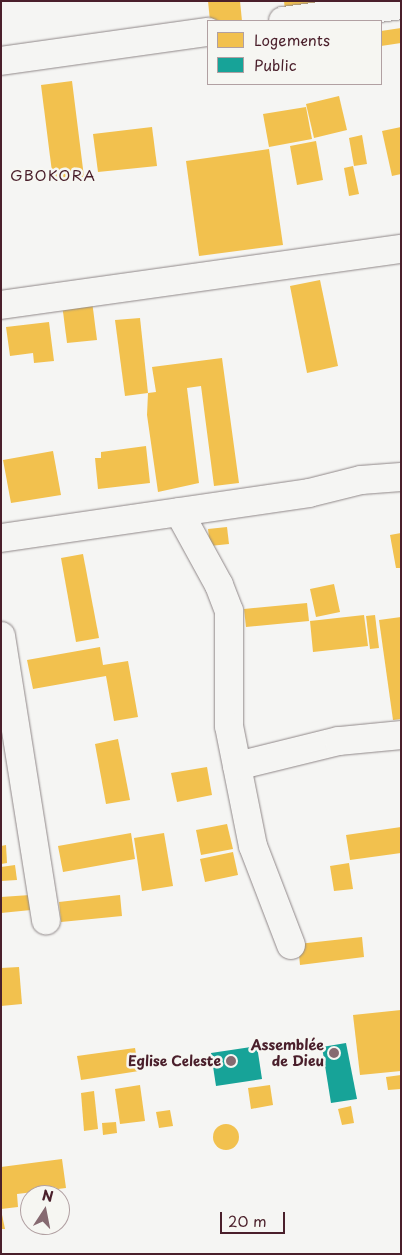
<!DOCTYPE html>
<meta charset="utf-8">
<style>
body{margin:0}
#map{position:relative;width:402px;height:1255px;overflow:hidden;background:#f5f5f3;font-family:"Playpen Sans",sans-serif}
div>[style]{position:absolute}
.homes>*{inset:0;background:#f2c14e}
.round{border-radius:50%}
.public>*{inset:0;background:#17a398}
.roads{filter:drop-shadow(0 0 1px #8f8788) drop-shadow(0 0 1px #8f8788)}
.minor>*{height:28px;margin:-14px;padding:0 14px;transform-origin:14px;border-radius:14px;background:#f5f5f3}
.dots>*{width:14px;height:14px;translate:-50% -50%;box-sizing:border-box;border:2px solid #f6f6f2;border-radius:50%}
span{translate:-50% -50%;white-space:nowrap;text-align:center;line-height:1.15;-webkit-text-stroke:5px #f6f6f2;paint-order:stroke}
.poi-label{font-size:14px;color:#4a1f2b;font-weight:700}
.right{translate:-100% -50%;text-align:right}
.neighbourhood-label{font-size:15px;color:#4a1f2b;letter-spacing:1px}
.frame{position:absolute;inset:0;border:2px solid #4a1f2b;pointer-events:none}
.legend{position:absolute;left:207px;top:20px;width:175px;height:65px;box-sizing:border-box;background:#f6f6f2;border:1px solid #b1a0a2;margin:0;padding:6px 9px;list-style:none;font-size:15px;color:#4a1f2b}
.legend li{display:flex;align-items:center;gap:10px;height:25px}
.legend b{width:25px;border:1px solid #b1a0a2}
.north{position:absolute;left:20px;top:1185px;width:50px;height:50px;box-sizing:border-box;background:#f6f6f2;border:1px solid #b1a0a2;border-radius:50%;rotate:11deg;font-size:14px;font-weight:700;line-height:20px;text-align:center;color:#4a1f2b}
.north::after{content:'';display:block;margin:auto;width:18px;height:22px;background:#866a71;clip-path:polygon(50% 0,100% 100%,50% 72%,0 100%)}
.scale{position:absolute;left:220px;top:1212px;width:65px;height:22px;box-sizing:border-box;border:2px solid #4a1f2b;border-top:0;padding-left:6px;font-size:15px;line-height:18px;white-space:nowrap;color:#4a1f2b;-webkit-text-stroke:4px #f6f6f2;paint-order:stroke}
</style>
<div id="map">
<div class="homes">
<i style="clip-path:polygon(208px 1px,240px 1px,242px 21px,210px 21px)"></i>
<i style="clip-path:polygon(284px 1px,323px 1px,324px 5px,285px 11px)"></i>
<i style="clip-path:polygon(401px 28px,401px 43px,381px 46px,381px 31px)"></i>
<i style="clip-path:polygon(72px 81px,84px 177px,53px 180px,41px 85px)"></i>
<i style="clip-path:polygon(339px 96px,347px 130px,314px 138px,306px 104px)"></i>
<i style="clip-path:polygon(306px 107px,312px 139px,269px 147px,263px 114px)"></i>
<i style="clip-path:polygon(152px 127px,157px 166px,98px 172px,93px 134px)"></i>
<i style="clip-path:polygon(401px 127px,401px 174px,392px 176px,382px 131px)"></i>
<i style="clip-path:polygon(362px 135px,367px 164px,354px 166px,349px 138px)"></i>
<i style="clip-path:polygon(316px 141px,323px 180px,297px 185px,290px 146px)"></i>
<i style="clip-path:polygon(269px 149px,283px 245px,199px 256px,186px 161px)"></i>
<i style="clip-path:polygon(353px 166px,359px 194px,349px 196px,344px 168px)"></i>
<i style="clip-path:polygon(320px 280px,338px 366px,307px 373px,290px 286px)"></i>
<i style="clip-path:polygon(92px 301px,97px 340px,67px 343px,62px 304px)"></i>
<i style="clip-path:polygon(140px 318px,148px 393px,125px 396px,115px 320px)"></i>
<i style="clip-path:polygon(49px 322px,54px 361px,34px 363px,33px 353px,10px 356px,6px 327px)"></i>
<i style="clip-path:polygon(222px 358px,239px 483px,214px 486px,201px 386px,187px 388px,199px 483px,158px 492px,147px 415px,148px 393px,156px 392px,152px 367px)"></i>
<i style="clip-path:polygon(146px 446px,150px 483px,98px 489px,95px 458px,101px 458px,101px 452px)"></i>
<i style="clip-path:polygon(53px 451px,61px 495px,11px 503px,3px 460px)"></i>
<i style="clip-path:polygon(227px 527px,229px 544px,210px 546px,208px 529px)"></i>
<i style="clip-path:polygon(401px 533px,401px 568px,396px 568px,390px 535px)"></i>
<i style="clip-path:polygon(83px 554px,99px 638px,76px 642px,61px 558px)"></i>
<i style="clip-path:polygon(334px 584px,340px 612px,316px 617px,310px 589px)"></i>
<i style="clip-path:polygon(307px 603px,309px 621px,246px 627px,244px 609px)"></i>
<i style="clip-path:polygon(364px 615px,368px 646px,313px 652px,310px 621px)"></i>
<i style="clip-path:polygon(375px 615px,379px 648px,370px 649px,366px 616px)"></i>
<i style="clip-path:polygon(401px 617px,401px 719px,393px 720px,379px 620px)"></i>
<i style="clip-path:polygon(100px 647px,103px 665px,128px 661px,138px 717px,114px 721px,106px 676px,33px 689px,27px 660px)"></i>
<i style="clip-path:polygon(118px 739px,130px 800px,106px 804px,95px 744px)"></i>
<i style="clip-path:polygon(207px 767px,212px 795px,177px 802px,171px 773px)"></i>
<i style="clip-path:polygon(227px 824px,233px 849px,201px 855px,196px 830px)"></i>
<i style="clip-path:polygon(401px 827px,401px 853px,350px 860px,346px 835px)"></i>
<i style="clip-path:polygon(131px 833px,135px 859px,63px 872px,58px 846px)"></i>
<i style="clip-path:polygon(164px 833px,173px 886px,142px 891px,134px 838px)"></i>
<i style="clip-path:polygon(6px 845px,7px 863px,1px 864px,1px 846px)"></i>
<i style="clip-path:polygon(233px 852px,238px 875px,205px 882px,200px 859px)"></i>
<i style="clip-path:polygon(349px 863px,353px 889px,334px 891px,330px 866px)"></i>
<i style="clip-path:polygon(15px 865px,17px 880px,1px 881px,1px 867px)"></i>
<i style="clip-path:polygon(30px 895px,31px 910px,1px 913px,1px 897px)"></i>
<i style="clip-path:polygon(120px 895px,122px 916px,61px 922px,59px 902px)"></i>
<i style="clip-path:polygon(362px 937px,364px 957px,300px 965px,298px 944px)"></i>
<i style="clip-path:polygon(19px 967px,22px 1004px,1px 1006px,1px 968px)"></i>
<i style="clip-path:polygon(401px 1010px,401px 1071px,360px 1075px,353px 1015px)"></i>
<i style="clip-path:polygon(135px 1048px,139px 1071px,81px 1080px,77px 1056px)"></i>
<i style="clip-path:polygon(401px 1075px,401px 1089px,388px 1090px,386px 1077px)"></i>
<i style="clip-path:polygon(140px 1085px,145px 1121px,120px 1124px,115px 1089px)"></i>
<i style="clip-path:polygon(270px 1085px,273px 1105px,251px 1109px,248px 1088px)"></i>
<i style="clip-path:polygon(94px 1091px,98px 1129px,84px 1131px,81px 1093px)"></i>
<i style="clip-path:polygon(351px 1106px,354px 1123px,342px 1125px,338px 1109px)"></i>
<i style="clip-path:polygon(170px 1110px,173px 1126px,159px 1128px,156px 1112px)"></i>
<i style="clip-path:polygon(116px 1122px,117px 1133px,103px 1135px,102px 1123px)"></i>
<i class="round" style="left:213px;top:1124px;width:26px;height:26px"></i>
<i style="clip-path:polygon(62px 1159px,66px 1188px,17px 1194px,18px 1207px,1px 1209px,1px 1167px)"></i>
<i style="clip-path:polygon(1px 1210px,5px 1229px,1px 1229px)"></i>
</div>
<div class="public">
<i style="clip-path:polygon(346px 1043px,357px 1099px,331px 1103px,322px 1047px)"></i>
<i style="clip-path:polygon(257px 1046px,262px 1079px,216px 1086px,211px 1053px)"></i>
</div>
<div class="roads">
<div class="minor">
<i style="left:283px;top:21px;width:119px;rotate:-7.7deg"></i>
<i style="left:1px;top:61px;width:209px;rotate:-8deg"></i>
<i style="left:1px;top:305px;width:404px;rotate:-8deg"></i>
<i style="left:179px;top:512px;width:83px;rotate:61.3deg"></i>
<i style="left:219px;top:585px;width:28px;rotate:69deg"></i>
<i style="left:229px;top:611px;width:115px;rotate:90deg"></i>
<i style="left:229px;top:726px;width:122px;rotate:78.7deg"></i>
<i style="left:253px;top:846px;width:106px;rotate:69deg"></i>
<i style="left:1px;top:538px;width:311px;rotate:-8.3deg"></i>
<i style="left:309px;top:493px;width:54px;rotate:-14deg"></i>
<i style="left:361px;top:480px;width:40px;rotate:-4.3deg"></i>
<i style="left:1px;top:636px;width:288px;rotate:81deg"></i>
<i style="left:237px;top:766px;width:105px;rotate:-13.8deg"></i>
<i style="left:339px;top:741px;width:62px;rotate:-5.5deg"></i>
</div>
</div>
<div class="dots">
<i style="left:334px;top:1053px;background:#866a71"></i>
<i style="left:231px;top:1061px;background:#866a71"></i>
</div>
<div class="poi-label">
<span class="right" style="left:324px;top:1053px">Assemblée<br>de Dieu</span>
<span class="right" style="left:221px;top:1061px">Eglise Celeste</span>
</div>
<div class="neighbourhood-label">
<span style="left:53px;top:175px">GBOKORA</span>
</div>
<div class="frame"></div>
<ul class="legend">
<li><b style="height:14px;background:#f2c14e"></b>Logements</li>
<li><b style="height:14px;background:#17a398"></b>Public</li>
</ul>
<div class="north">N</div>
<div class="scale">20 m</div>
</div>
